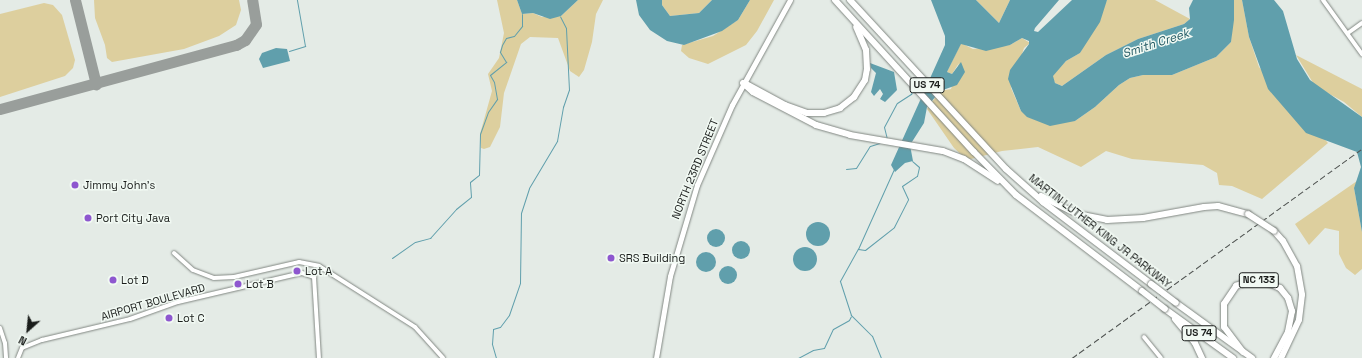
<!DOCTYPE html>
<style>
body{margin:0}
#map{position:relative;width:1362px;height:358px;overflow:hidden;background:#e4ebe6;font-family:"Space Grotesk",sans-serif}
div>[style]{position:absolute}
.green>*{inset:0;background:#ddcf9e}
.water>*{inset:0;background:#609fac}
.round{border-radius:50%}
.stream>*{height:1px;margin:-0.5px;padding:0 0.5px;transform-origin:0.5px;border-radius:0.5px;background:#609fac}
.taxiway>*{height:11px;margin:-5.5px;padding:0 5.5px;transform-origin:5.5px;border-radius:5.5px;background:#999e9b}
.roads{filter:drop-shadow(0 0 1px #818782) drop-shadow(0 0 1px #818782)}
.minor>*{height:4px;margin:-2px;padding:0 2px;transform-origin:2px;border-radius:2px;background:#fff}
.major>*{height:5px;margin:-2.5px;padding:0 2.5px;transform-origin:2.5px;border-radius:2.5px;background:#fff}
.highway>*{height:6px;margin:-3px;padding:0 3px;transform-origin:3px;border-radius:3px;background:#fff}
.rail>*{height:1px;margin-top:-0.5px;transform-origin:0;background:repeating-linear-gradient(90deg,#4e5250 0 6px,transparent 0 9px)}
.bridges{filter:drop-shadow(0 0 1px #818782) drop-shadow(0 0 1px #818782)}
.highway-bridge>*{height:6px;margin:-3px;padding:0 3px;transform-origin:3px;border-radius:3px;background:#fff}
.dots>*{width:11px;height:11px;translate:-50% -50%;box-sizing:border-box;border:2px solid #f1f9f3;border-radius:50%}
span{translate:-50% -50%;white-space:nowrap;text-align:center;line-height:1.15;-webkit-text-stroke:3px #f1f9f3;paint-order:stroke}
.shield-label span{padding:1px 3px;background:#f1f9f3;border:1px solid;border-radius:3px;-webkit-text-stroke-width:0}
.shield-label{font-size:10px;color:#1a1d1b;font-weight:700}
.street-label{font-size:11px;color:#1a1d1b}
.poi-label{font-size:11px;color:#1a1d1b}
.left{translate:0 -50%;text-align:left}
.water-label{font-size:12px;color:#245a64;font-style:italic}
.north{position:absolute;left:8px;top:310px;width:40px;height:40px;-webkit-text-stroke:3px #f1f9f3;paint-order:stroke;rotate:207deg;font-size:11px;font-weight:700;line-height:16px;text-align:center;color:#1a1d1b}
.north::after{content:'';display:block;margin:auto;width:14px;height:18px;background:#1a1d1b;clip-path:polygon(50% 0,100% 100%,50% 72%,0 100%)}
</style>
<div id="map">
<div class="green">
<i style="clip-path:polygon(94px 0,239px 0,241px 10px,236px 25px,219px 36px,184px 49px,112px 62px,107px 58px,105px 45px,95px 18px)"></i>
<i style="clip-path:polygon(497px 0,517px 0,522px 14px,533px 13px,542px 17px,561px 16px,578px 0,603px 0,596px 14px,592px 42px,584px 70px,579px 77px,570px 71px,558px 38px,530px 37px,521px 44px,504px 93px,500px 127px,490px 147px,484px 149px,481px 148px,480px 134px,492px 91px,488px 74px,499px 58px,504px 33px)"></i>
<i style="clip-path:polygon(662px 0,712px 0,699px 13px,670px 16px,662px 5px)"></i>
<i style="clip-path:polygon(750px 0,774px 0,757px 31px,746px 45px,708px 64px,689px 58px,681px 51px,682px 45px,713px 36px,738px 20px)"></i>
<i style="clip-path:polygon(976px 0,1010px 0,999px 23px)"></i>
<i style="clip-path:polygon(1107px 0,1155px 0,1190px 19px,1184px 24px,1138px 39px,1106px 55px,1062px 86px,1055px 83px,1052px 76px,1066px 61px,1080px 53px)"></i>
<i style="clip-path:polygon(1234px 0,1242px 0,1249px 37px,1259px 67px,1328px 143px,1262px 199px,1232px 186px,1219px 185px,1217px 173px,1203px 165px,1132px 159px,1106px 151px,1081px 167px,1038px 147px,1002px 151px,967px 160px,954px 148px,927px 109px,940px 91px,951px 89px,959px 63px,952px 74px,947px 72px,961px 43px,973px 49px,1010px 45px,1022px 38px,1030px 43px,1024px 48px,1011px 88px,1021px 111px,1075px 121px,1095px 107px,1119px 85px,1130px 78px,1143px 75px,1172px 75px,1216px 57px,1231px 42px)"></i>
<i style="clip-path:polygon(44px 3px,53px 5px,62px 15px,75px 60px,73px 68px,65px 76px,0 97px,0 14px)"></i>
<i style="clip-path:polygon(1296px 55px,1362px 89px,1362px 117px,1344px 102px,1315px 86px)"></i>
<i style="clip-path:polygon(1357px 181px,1354px 188px,1362px 232px,1362px 269px,1355px 275px,1346px 268px,1339px 254px,1339px 231px,1325px 228px,1309px 245px,1295px 224px)"></i>
</div>
<div class="water">
<i style="clip-path:polygon(517px 0,578px 0,561px 16px,550px 19px,533px 13px,522px 14px)"></i>
<i style="clip-path:polygon(636px 0,662px 0,662px 5px,670px 16px,699px 13px,712px 0,750px 0,738px 20px,722px 31px,684px 45px,667px 41px,650px 30px,639px 15px)"></i>
<i style="clip-path:polygon(931px 0,976px 0,999px 23px,1010px 0,1059px 0,1035px 28px,1034px 31px,1038px 32px,1072px 0,1107px 0,1100px 22px,1080px 53px,1066px 61px,1053px 76px,1055px 83px,1062px 86px,1106px 55px,1138px 39px,1184px 24px,1190px 19px,1189px 8px,1193px 0,1234px 0,1234px 20px,1231px 42px,1216px 57px,1172px 75px,1143px 75px,1130px 78px,1119px 85px,1095px 107px,1075px 121px,1050px 126px,1027px 117px,1021px 111px,1008px 79px,1010px 70px,1029px 44px,1029px 41px,1022px 38px,1010px 45px,986px 51px,961px 44px,947px 72px,952px 74px,961px 62px,965px 72px,957px 85px,940px 91px,927px 107px,924px 123px,910px 145px,913px 161px,905px 163px,895px 172px,891px 165px,945px 45px,945px 36px)"></i>
<i style="clip-path:polygon(1242px 0,1274px 0,1283px 11px,1297px 59px,1310px 80px,1362px 117px,1362px 232px,1354px 188px,1361px 167px,1357px 152px,1306px 133px,1268px 89px,1249px 37px)"></i>
<i style="clip-path:polygon(276px 48px,287px 49px,290px 61px,263px 68px,259px 59px,262px 53px)"></i>
<i style="clip-path:polygon(870px 63px,894px 72px,897px 90px,885px 102px,880px 99px,883px 94px,880px 89px,874px 96px,871px 92px,876px 73px,871px 68px)"></i>
<i class="round" style="left:806px;top:222px;width:24px;height:24px"></i>
<i class="round" style="left:707px;top:229px;width:18px;height:18px"></i>
<i class="round" style="left:732px;top:241px;width:18px;height:18px"></i>
<i class="round" style="left:793px;top:247px;width:24px;height:24px"></i>
<i class="round" style="left:696px;top:252px;width:20px;height:20px"></i>
<i class="round" style="left:719px;top:266px;width:18px;height:18px"></i>
</div>
<div class="stream">
<i style="left:289px;top:51px;width:17px;rotate:-17deg"></i>
<i style="left:305px;top:46px;width:47px;rotate:-99.9deg"></i>
<i style="left:915px;top:84px;width:7px;rotate:-8deg"></i>
<i style="left:887px;top:139px;width:12px;rotate:-104deg"></i>
<i style="left:884px;top:127px;width:27px;rotate:-62deg"></i>
<i style="left:897px;top:103px;width:17px;rotate:-33deg"></i>
<i style="left:911px;top:94px;width:5px;rotate:-68deg"></i>
<i style="left:846px;top:169px;width:10px;rotate:-6deg"></i>
<i style="left:856px;top:168px;width:26px;rotate:-58deg"></i>
<i style="left:870px;top:146px;width:10px;rotate:-17deg"></i>
<i style="left:858px;top:249px;width:7px;rotate:8deg"></i>
<i style="left:865px;top:250px;width:37px;rotate:-38deg"></i>
<i style="left:894px;top:227px;width:31px;rotate:-63deg"></i>
<i style="left:908px;top:199px;width:14px;rotate:-115deg"></i>
<i style="left:902px;top:186px;width:18px;rotate:-34deg"></i>
<i style="left:917px;top:176px;width:9px;rotate:-77deg"></i>
<i style="left:919px;top:167px;width:9px;rotate:-139deg"></i>
<i style="left:392px;top:258px;width:28px;rotate:-35deg"></i>
<i style="left:415px;top:242px;width:16px;rotate:-15deg"></i>
<i style="left:430px;top:238px;width:39px;rotate:-48deg"></i>
<i style="left:456px;top:209px;width:19px;rotate:-39deg"></i>
<i style="left:471px;top:197px;width:15px;rotate:-94deg"></i>
<i style="left:470px;top:182px;width:11px;rotate:-38deg"></i>
<i style="left:479px;top:175px;width:41px;rotate:-88.6deg"></i>
<i style="left:480px;top:134px;width:23px;rotate:-70deg"></i>
<i style="left:488px;top:112px;width:16px;rotate:-55deg"></i>
<i style="left:497px;top:99px;width:17px;rotate:-100deg"></i>
<i style="left:494px;top:82px;width:8px;rotate:-120deg"></i>
<i style="left:490px;top:75px;width:21px;rotate:-39deg"></i>
<i style="left:506px;top:62px;width:12px;rotate:-121deg"></i>
<i style="left:500px;top:52px;width:7px;rotate:-74deg"></i>
<i style="left:502px;top:45px;width:8px;rotate:-60deg"></i>
<i style="left:506px;top:38px;width:8px;rotate:-14deg"></i>
<i style="left:514px;top:36px;width:13px;rotate:-51deg"></i>
<i style="left:522px;top:26px;width:12px;rotate:-90deg"></i>
<i style="left:496px;top:358px;width:15px;rotate:-106deg"></i>
<i style="left:492px;top:344px;width:15px;rotate:-86deg"></i>
<i style="left:493px;top:329px;width:7px;rotate:-16deg"></i>
<i style="left:500px;top:327px;width:15px;rotate:-53deg"></i>
<i style="left:509px;top:315px;width:34px;rotate:-71deg"></i>
<i style="left:520px;top:283px;width:70px;rotate:-89.2deg"></i>
<i style="left:521px;top:213px;width:26px;rotate:-72deg"></i>
<i style="left:529px;top:188px;width:55px;rotate:-59.2deg"></i>
<i style="left:557px;top:141px;width:35px;rotate:-80deg"></i>
<i style="left:563px;top:107px;width:18px;rotate:-71deg"></i>
<i style="left:569px;top:90px;width:62px;rotate:-92.8deg"></i>
<i style="left:566px;top:28px;width:13px;rotate:-117deg"></i>
<i style="left:798px;top:358px;width:17px;rotate:-28deg"></i>
<i style="left:813px;top:350px;width:11px;rotate:-10deg"></i>
<i style="left:824px;top:348px;width:21px;rotate:-65deg"></i>
<i style="left:833px;top:329px;width:18px;rotate:-29deg"></i>
<i style="left:849px;top:320px;width:4px;rotate:-63deg"></i>
<i style="left:881px;top:358px;width:24px;rotate:-112deg"></i>
<i style="left:872px;top:336px;width:30px;rotate:-135deg"></i>
<i style="left:851px;top:315px;width:36px;rotate:-108deg"></i>
<i style="left:840px;top:281px;width:37px;rotate:-61deg"></i>
<i style="left:858px;top:249px;width:88px;rotate:-65.8deg"></i>
</div>
<div class="taxiway">
<i style="left:75px;top:0;width:87px;rotate:76deg"></i>
<i style="left:0;top:109px;width:245px;rotate:-15.2deg"></i>
<i style="left:236px;top:45px;width:10px;rotate:-29deg"></i>
<i style="left:245px;top:40px;width:19px;rotate:-55deg"></i>
<i style="left:256px;top:24px;width:24px;rotate:-99deg"></i>
</div>
<div class="roads">
<div class="minor">
<i style="left:1323px;top:0;width:67px;rotate:54.2deg"></i>
<i style="left:1348px;top:33px;width:17px;rotate:-36deg"></i>
<i style="left:174px;top:253px;width:25px;rotate:42deg"></i>
<i style="left:193px;top:270px;width:22px;rotate:21deg"></i>
<i style="left:214px;top:278px;width:20px;rotate:-3deg"></i>
<i style="left:234px;top:277px;width:67px;rotate:-13deg"></i>
<i style="left:299px;top:262px;width:20px;rotate:11deg"></i>
<i style="left:319px;top:266px;width:114px;rotate:32.4deg"></i>
<i style="left:415px;top:327px;width:42px;rotate:47.9deg"></i>
<i style="left:0;top:328px;width:16px;rotate:72deg"></i>
<i style="left:5px;top:343px;width:15px;rotate:86deg"></i>
<i style="left:1144px;top:337px;width:27px;rotate:51deg"></i>
<i style="left:18px;top:358px;width:11px;rotate:-68deg"></i>
<i style="left:22px;top:348px;width:22px;rotate:-22deg"></i>
<i style="left:42px;top:340px;width:90px;rotate:-13.4deg"></i>
<i style="left:130px;top:319px;width:51px;rotate:-19.5deg"></i>
<i style="left:178px;top:302px;width:127px;rotate:-13.2deg"></i>
<i style="left:302px;top:273px;width:13px;rotate:18deg"></i>
<i style="left:314px;top:277px;width:81px;rotate:86.5deg"></i>
</div>
<div class="major">
<i style="left:656px;top:358px;width:83px;rotate:-80.3deg"></i>
<i style="left:670px;top:276px;width:95px;rotate:-73.5deg"></i>
<i style="left:697px;top:185px;width:87px;rotate:-66.4deg"></i>
<i style="left:732px;top:105px;width:120px;rotate:-61.1deg"></i>
</div>
<div class="highway">
<i style="left:835px;top:0;width:206px;rotate:47.6deg"></i>
<i style="left:974px;top:152px;width:60px;rotate:45.7deg"></i>
<i style="left:1016px;top:195px;width:158px;rotate:37.3deg"></i>
<i style="left:850px;top:0;width:230px;rotate:47.3deg"></i>
<i style="left:1006px;top:169px;width:50px;rotate:41.7deg"></i>
<i style="left:1043px;top:202px;width:136px;rotate:37.2deg"></i>
<i style="left:743px;top:83px;width:13px;rotate:42deg"></i>
<i style="left:753px;top:92px;width:71px;rotate:27.6deg"></i>
<i style="left:816px;top:125px;width:35px;rotate:16deg"></i>
<i style="left:850px;top:135px;width:94px;rotate:9.8deg"></i>
<i style="left:943px;top:151px;width:22px;rotate:21deg"></i>
<i style="left:964px;top:159px;width:40px;rotate:32.9deg"></i>
<i style="left:746px;top:84px;width:44px;rotate:28.3deg"></i>
<i style="left:785px;top:105px;width:23px;rotate:20deg"></i>
<i style="left:807px;top:113px;width:17px"></i>
<i style="left:824px;top:113px;width:17px;rotate:-17deg"></i>
<i style="left:840px;top:108px;width:18px;rotate:-38deg"></i>
<i style="left:854px;top:97px;width:20px;rotate:-57deg"></i>
<i style="left:865px;top:80px;width:11px;rotate:-80deg"></i>
<i style="left:867px;top:69px;width:19px;rotate:-93deg"></i>
<i style="left:866px;top:50px;width:25px;rotate:-113deg"></i>
<i style="left:1041px;top:196px;width:40px;rotate:26.6deg"></i>
<i style="left:1077px;top:214px;width:31px;rotate:11deg"></i>
<i style="left:1107px;top:220px;width:36px;rotate:-3deg"></i>
<i style="left:1143px;top:218px;width:62px;rotate:-10.2deg"></i>
<i style="left:1204px;top:207px;width:14px;rotate:-4deg"></i>
<i style="left:1218px;top:206px;width:31px;rotate:15deg"></i>
<i style="left:1274px;top:231px;width:13px;rotate:48deg"></i>
<i style="left:1283px;top:241px;width:29px;rotate:61deg"></i>
<i style="left:1297px;top:266px;width:29px;rotate:80deg"></i>
<i style="left:1302px;top:295px;width:25px;rotate:97deg"></i>
<i style="left:1299px;top:320px;width:42px;rotate:115.3deg"></i>
<i style="left:1176px;top:303px;width:94px;rotate:35.9deg"></i>
<i style="left:1165px;top:309px;width:84px;rotate:35.8deg"></i>
<i style="left:1175px;top:319px;width:31px;rotate:50deg"></i>
<i style="left:1195px;top:343px;width:17px;rotate:65deg"></i>
<i style="left:1243px;top:352px;width:31px;rotate:-127deg"></i>
<i style="left:1224px;top:327px;width:23px;rotate:-90deg"></i>
<i style="left:1224px;top:304px;width:22px;rotate:-56deg"></i>
<i style="left:1236px;top:286px;width:13px;rotate:-23deg"></i>
<i style="left:1248px;top:281px;width:14px;rotate:-4deg"></i>
<i style="left:1262px;top:280px;width:20px;rotate:24deg"></i>
<i style="left:1280px;top:288px;width:13px;rotate:51deg"></i>
<i style="left:1288px;top:298px;width:14px;rotate:73deg"></i>
<i style="left:1292px;top:311px;width:21px;rotate:101deg"></i>
<i style="left:1288px;top:332px;width:30px;rotate:118deg"></i>
</div>
</div>
<div class="rail">
<i style="left:1072px;top:358px;width:357px;rotate:-35.8deg"></i>
</div>
<div class="bridges">
<div class="highway-bridge">
<i style="left:1248px;top:214px;width:31px;rotate:33deg"></i>
<i style="left:1151px;top:284px;width:31px;rotate:37deg"></i>
<i style="left:1142px;top:291px;width:29px;rotate:38deg"></i>
</div>
</div>
<div class="dots">
<i style="left:75px;top:185px;background:#8e57cf"></i>
<i style="left:88px;top:218px;background:#8e57cf"></i>
<i style="left:611px;top:258px;background:#8e57cf"></i>
<i style="left:297px;top:271px;background:#8e57cf"></i>
<i style="left:113px;top:280px;background:#8e57cf"></i>
<i style="left:238px;top:284px;background:#8e57cf"></i>
<i style="left:169px;top:318px;background:#8e57cf"></i>
</div>
<div class="shield-label">
<span style="left:927px;top:85px">US 74</span>
<span style="left:1259px;top:280px">NC 133</span>
<span style="left:1199px;top:333px">US 74</span>
</div>
<div class="street-label">
<span style="left:695px;top:169px;rotate:-68deg">NORTH 23RD STREET</span>
<span style="left:1100px;top:231px;rotate:38deg">MARTIN LUTHER KING JR PARKWAY</span>
<span style="left:153px;top:302px;rotate:-16deg">AIRPORT BOULEVARD</span>
</div>
<div class="poi-label">
<span class="left" style="left:83px;top:185px">Jimmy John's</span>
<span class="left" style="left:96px;top:218px">Port City Java</span>
<span class="left" style="left:619px;top:258px">SRS Building</span>
<span class="left" style="left:305px;top:271px">Lot A</span>
<span class="left" style="left:121px;top:280px">Lot D</span>
<span class="left" style="left:246px;top:284px">Lot B</span>
<span class="left" style="left:177px;top:318px">Lot C</span>
</div>
<div class="water-label">
<span style="left:1156px;top:44px;rotate:-18deg">Smith Creek</span>
</div>
<div class="north">N</div>
</div>
